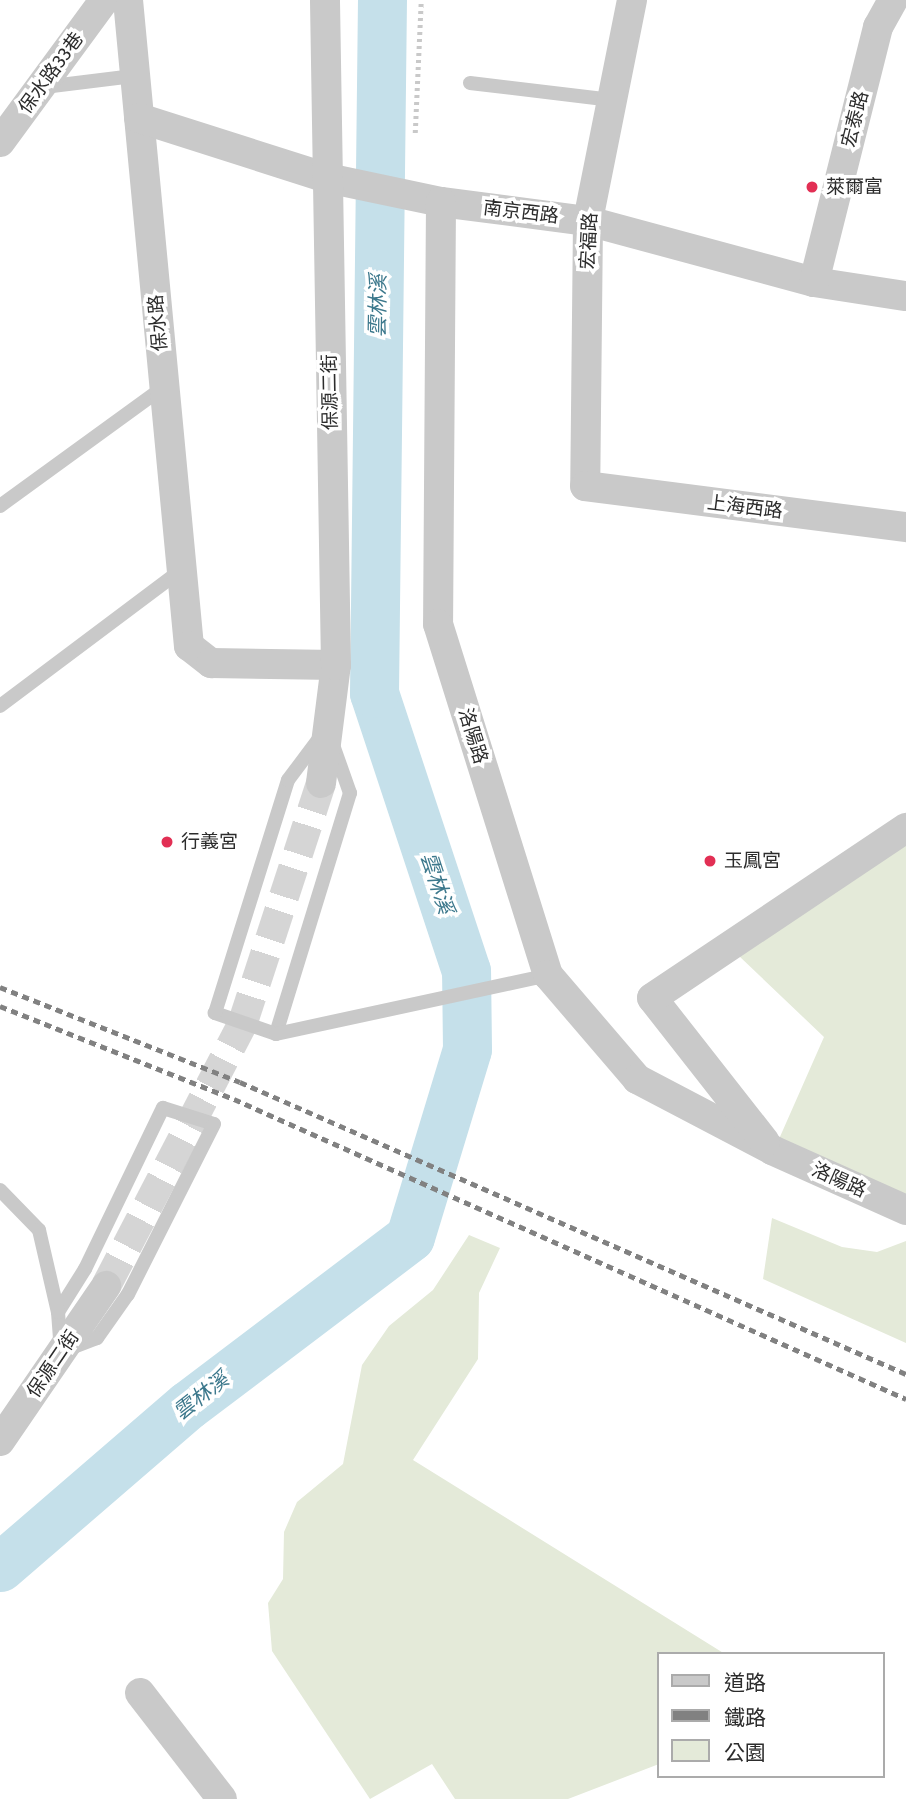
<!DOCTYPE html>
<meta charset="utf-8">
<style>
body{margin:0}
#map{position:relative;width:906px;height:1799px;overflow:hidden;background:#fff;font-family:"Fira Sans","Noto Sans TC",sans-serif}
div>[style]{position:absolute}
.green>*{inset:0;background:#e4ead9}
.river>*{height:49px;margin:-24.5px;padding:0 24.5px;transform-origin:24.5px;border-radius:24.5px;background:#c5e0ea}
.street-tunnel>*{height:30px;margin-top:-15px;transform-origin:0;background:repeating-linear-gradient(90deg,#d5d5d5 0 30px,transparent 0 45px)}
.path>*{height:4.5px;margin-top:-2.25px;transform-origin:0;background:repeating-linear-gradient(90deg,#c9c9c9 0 3.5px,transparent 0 7px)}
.lane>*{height:14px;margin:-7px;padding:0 7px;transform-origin:7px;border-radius:7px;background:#c9c9c9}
.street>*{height:30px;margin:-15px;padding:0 15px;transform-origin:15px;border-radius:15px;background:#c9c9c9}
.rail>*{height:5px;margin-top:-2.5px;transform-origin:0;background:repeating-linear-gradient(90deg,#818181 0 7px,transparent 0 12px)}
.dots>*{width:19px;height:19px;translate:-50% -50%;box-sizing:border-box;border:4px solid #fff;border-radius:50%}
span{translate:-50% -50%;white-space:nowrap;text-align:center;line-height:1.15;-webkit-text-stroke:7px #fff;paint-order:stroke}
.street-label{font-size:19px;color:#2c2c2c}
.poi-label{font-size:19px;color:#2c2c2c}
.left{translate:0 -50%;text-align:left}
.water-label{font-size:21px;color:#3c788c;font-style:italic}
.legend{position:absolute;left:657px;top:1652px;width:228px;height:126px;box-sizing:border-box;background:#fff;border:2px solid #ababab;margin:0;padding:9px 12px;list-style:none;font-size:21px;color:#2c2c2c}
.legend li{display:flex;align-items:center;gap:14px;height:35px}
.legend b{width:35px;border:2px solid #ababab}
</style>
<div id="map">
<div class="green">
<i style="clip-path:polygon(906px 842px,906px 1195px,779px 1139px,824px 1037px,739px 956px)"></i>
<i style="clip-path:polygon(772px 1218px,842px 1247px,877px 1252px,906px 1241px,906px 1343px,763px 1279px)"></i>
<i style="clip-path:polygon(469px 1235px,500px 1248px,479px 1293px,478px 1359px,413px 1460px,725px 1654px,659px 1654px,659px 1764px,568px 1799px,455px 1799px,432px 1764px,370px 1799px,272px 1651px,268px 1603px,283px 1579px,284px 1532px,297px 1502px,343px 1464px,362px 1365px,389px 1326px,433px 1290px)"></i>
</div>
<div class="river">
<i style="left:0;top:1567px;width:248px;rotate:-40.8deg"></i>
<i style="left:188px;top:1405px;width:278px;rotate:-37.1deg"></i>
<i style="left:410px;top:1237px;width:196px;rotate:-73.1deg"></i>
<i style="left:467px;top:1049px;width:78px;rotate:-90.7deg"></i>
<i style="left:466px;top:971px;width:293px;rotate:-108.3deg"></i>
<i style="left:374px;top:693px;width:693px;rotate:-89.34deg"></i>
</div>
<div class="street-tunnel">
<i style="left:106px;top:1286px;width:294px;rotate:-62.5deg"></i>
<i style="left:242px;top:1025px;width:255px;rotate:-71.9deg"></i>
</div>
<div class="path">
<i style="left:415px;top:133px;width:133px;rotate:-87.4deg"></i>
</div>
<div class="lane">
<i style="left:470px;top:83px;width:143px;rotate:6.8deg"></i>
<i style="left:44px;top:87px;width:90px;rotate:-7deg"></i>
<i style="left:0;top:506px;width:203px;rotate:-36deg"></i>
<i style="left:0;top:706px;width:226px;rotate:-36.9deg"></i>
<i style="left:327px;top:728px;width:69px;rotate:70.5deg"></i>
<i style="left:350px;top:793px;width:252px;rotate:107.1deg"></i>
<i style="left:276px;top:1034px;width:65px;rotate:-161deg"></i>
<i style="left:215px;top:1013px;width:244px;rotate:-72.6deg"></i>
<i style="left:288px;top:780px;width:65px;rotate:-53.1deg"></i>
<i style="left:276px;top:1034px;width:278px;rotate:-12.2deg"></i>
<i style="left:163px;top:1108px;width:53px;rotate:17.4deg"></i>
<i style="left:214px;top:1124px;width:191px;rotate:116.8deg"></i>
<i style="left:128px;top:1294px;width:54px;rotate:125.2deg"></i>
<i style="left:97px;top:1338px;width:39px;rotate:159deg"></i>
<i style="left:61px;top:1352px;width:40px;rotate:-94.3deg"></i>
<i style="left:58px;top:1312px;width:51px;rotate:-57.9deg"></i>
<i style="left:85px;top:1269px;width:179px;rotate:-64.2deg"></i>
<i style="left:0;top:1190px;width:56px;rotate:45.7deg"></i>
<i style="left:39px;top:1230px;width:84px;rotate:77deg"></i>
</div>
<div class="street">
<i style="left:128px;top:0;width:649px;rotate:84.61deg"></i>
<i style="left:189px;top:646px;width:28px;rotate:38deg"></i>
<i style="left:211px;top:663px;width:125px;rotate:0.9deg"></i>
<i style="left:632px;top:0;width:225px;rotate:101.3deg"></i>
<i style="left:588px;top:221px;width:265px;rotate:90.6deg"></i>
<i style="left:585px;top:486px;width:324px;rotate:7.3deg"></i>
<i style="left:139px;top:118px;width:197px;rotate:17.7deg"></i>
<i style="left:327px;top:178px;width:116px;rotate:11.9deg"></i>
<i style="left:441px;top:202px;width:148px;rotate:7.4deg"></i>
<i style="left:588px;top:221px;width:234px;rotate:15.1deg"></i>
<i style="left:814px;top:282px;width:93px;rotate:8.7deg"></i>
<i style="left:0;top:142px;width:172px;rotate:-53.7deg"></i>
<i style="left:441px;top:202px;width:422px;rotate:90.4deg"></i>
<i style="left:438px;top:624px;width:368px;rotate:72.6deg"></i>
<i style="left:548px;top:975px;width:137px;rotate:49.4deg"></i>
<i style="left:637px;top:1079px;width:153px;rotate:27.7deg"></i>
<i style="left:772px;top:1150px;width:147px;rotate:24.1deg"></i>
<i style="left:814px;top:282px;width:263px;rotate:-75.9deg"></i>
<i style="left:878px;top:27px;width:31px;rotate:-61deg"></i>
<i style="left:321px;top:783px;width:119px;rotate:-82.8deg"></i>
<i style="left:336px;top:665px;width:665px;rotate:-90.95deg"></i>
<i style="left:765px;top:1142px;width:183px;rotate:-128.1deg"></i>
<i style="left:652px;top:998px;width:306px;rotate:-33.8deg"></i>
<i style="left:0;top:1441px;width:188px;rotate:-55.6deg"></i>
<i style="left:140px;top:1693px;width:134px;rotate:52.3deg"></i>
</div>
<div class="rail">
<i style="left:0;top:987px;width:258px;rotate:21.6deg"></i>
<i style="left:240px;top:1082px;width:727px;rotate:23.67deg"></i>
<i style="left:0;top:1006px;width:252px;rotate:21.7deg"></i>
<i style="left:234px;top:1099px;width:736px;rotate:24.06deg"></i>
</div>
<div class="dots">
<i style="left:812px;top:187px;background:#e22f54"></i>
<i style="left:167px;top:842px;background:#e22f54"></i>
<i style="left:710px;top:861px;background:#e22f54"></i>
</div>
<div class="street-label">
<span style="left:51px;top:73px;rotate:-54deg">保水路33巷</span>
<span style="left:855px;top:119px;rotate:-76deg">宏泰路</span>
<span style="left:521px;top:212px;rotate:7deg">南京西路</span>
<span style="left:589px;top:241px;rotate:-87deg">宏福路</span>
<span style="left:158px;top:323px;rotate:-95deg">保水路</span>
<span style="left:330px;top:392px;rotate:-91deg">保源二街</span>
<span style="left:745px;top:507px;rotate:7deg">上海西路</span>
<span style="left:473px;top:736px;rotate:73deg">洛陽路</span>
<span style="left:839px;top:1180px;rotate:24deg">洛陽路</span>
<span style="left:53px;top:1364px;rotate:-56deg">保源二街</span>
</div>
<div class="poi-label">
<span class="left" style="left:826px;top:187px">萊爾富</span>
<span class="left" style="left:181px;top:842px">行義宮</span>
<span class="left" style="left:724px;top:861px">玉鳳宮</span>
</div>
<div class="water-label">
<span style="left:378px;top:306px;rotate:-89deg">雲林溪</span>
<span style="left:437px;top:883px;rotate:72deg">雲林溪</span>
<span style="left:201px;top:1396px;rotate:-38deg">雲林溪</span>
</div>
<ul class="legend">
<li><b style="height:9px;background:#c9c9c9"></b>道路</li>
<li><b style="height:9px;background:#818181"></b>鐵路</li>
<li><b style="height:19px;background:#e4ead9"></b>公園</li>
</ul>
</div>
